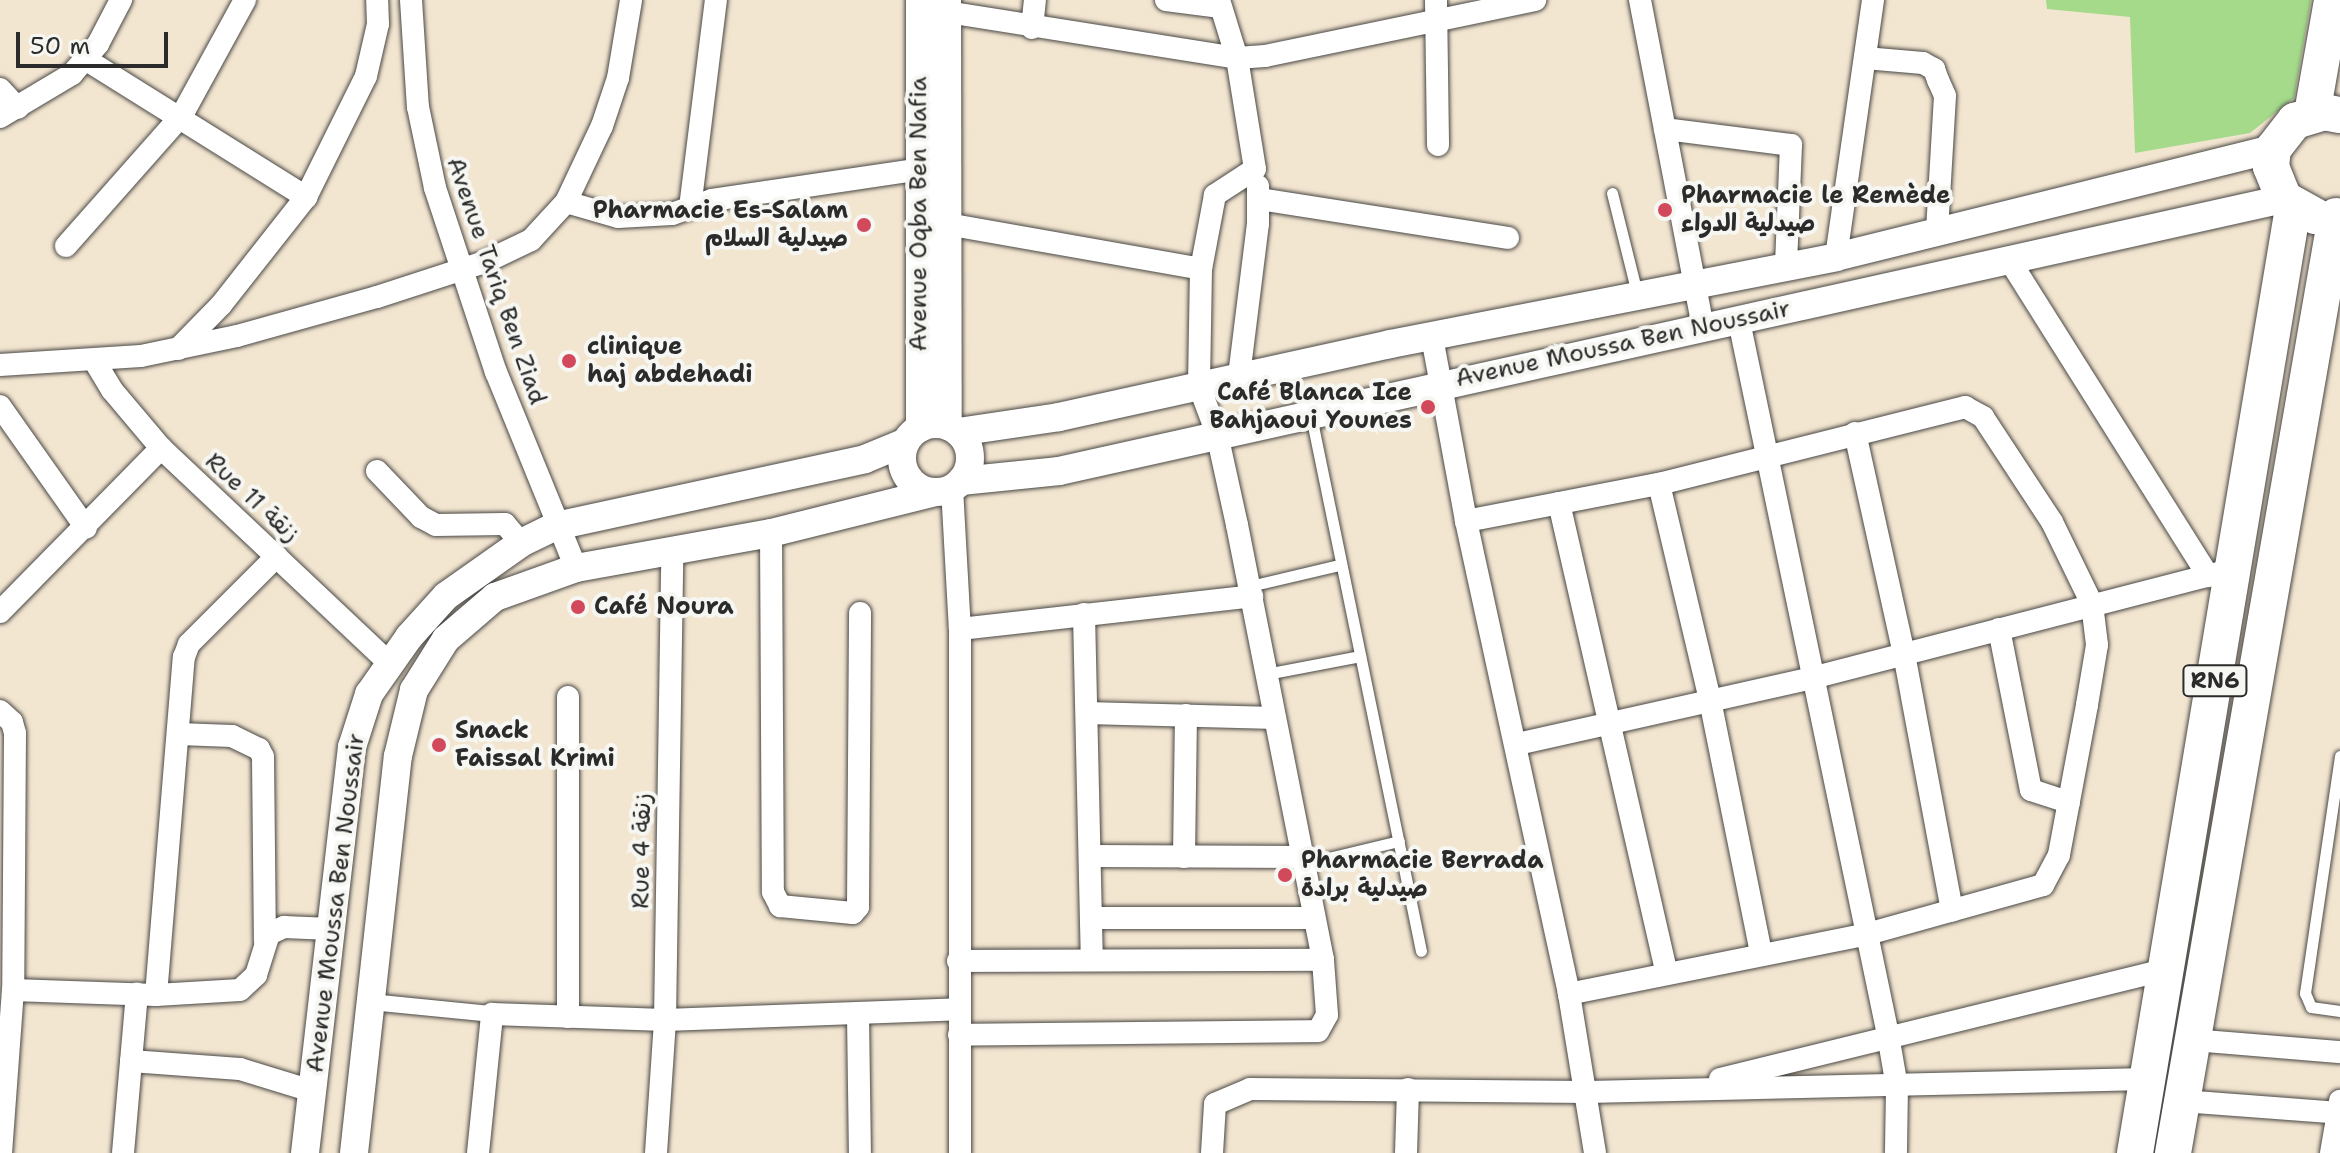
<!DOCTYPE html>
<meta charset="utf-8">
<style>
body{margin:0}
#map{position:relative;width:2340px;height:1153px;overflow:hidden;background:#f3e6d1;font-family:"Shantell Sans","Playpen Sans Arabic",sans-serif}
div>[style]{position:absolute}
.green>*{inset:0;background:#a4da8a}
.roads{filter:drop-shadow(0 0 2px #494744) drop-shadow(0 0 2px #494744)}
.service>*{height:11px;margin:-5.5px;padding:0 5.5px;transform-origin:5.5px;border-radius:5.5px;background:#fff}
.pedestrian>*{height:16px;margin:-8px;padding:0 8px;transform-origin:8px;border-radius:8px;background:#fff}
.minor>*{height:22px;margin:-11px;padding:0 11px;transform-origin:11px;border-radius:11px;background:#fff}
.tertiary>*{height:28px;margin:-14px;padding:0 14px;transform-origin:14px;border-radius:14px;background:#fff}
.tertiary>.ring{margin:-14px;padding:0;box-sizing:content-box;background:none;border:28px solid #fff;border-radius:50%}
.primary>*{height:36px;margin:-18px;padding:0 18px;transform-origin:18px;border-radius:18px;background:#fff}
.dots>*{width:22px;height:22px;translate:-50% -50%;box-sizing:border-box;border:4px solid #f6f6f2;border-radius:50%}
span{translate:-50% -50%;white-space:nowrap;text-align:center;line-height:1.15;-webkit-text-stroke:8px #f6f6f2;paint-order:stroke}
.shield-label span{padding:2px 6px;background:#f6f6f2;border:2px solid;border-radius:6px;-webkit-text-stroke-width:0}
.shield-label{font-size:22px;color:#2b2b2b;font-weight:700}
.poi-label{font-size:24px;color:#2b2b2b;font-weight:700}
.left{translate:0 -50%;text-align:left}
.right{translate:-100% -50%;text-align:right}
.street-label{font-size:24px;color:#2b2b2b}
.scale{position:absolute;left:16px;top:32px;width:152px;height:36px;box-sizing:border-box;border:4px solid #2b2b2b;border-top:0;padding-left:10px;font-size:24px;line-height:28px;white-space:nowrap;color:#2b2b2b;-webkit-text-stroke:6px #f6f6f2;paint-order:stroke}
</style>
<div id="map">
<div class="green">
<i style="clip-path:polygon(2046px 0,2311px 0,2294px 98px,2250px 133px,2135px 153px,2130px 17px,2047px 9px)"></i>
</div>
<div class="roads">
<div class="service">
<i style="left:1612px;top:193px;width:103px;rotate:76deg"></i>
<i style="left:1311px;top:416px;width:546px;rotate:78.38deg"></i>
<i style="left:1250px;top:586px;width:91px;rotate:-13.3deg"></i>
<i style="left:1266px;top:674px;width:96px;rotate:-10.8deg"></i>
<i style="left:2340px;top:756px;width:240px;rotate:98.4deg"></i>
<i style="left:2305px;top:993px;width:15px;rotate:67deg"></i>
<i style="left:2311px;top:1007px;width:29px;rotate:8deg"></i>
<i style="left:1303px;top:857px;width:21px;rotate:5deg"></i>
<i style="left:1324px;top:859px;width:77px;rotate:-13.5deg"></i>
</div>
<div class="pedestrian">
<i style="left:371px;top:1002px;width:122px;rotate:5.7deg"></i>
</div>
<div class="minor">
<i style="left:411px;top:0;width:107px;rotate:86.3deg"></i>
<i style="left:418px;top:107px;width:83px;rotate:78.1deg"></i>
<i style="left:435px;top:188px;width:194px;rotate:71.7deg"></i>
<i style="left:496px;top:372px;width:212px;rotate:67.8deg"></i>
<i style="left:1166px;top:0;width:55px;rotate:7.3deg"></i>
<i style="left:1219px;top:0;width:61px;rotate:72.8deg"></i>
<i style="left:1237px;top:58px;width:28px;rotate:-4deg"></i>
<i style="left:1265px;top:56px;width:276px;rotate:-11.7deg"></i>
<i style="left:1436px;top:0;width:145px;rotate:89.2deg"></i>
<i style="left:1640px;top:0;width:334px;rotate:79.1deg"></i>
<i style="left:947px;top:12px;width:294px;rotate:9deg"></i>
<i style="left:1237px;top:58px;width:112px;rotate:80.8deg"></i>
<i style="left:1255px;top:169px;width:48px;rotate:147deg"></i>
<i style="left:1215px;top:195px;width:75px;rotate:100.7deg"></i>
<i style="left:1032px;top:28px;width:28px;rotate:-84deg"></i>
<i style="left:1865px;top:58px;width:58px;rotate:4.9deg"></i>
<i style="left:1923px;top:63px;width:13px;rotate:29deg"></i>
<i style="left:1934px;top:69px;width:12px;rotate:70deg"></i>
<i style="left:1938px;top:80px;width:17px;rotate:66deg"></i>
<i style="left:1945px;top:96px;width:136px;rotate:93.4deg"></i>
<i style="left:85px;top:59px;width:261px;rotate:32deg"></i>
<i style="left:0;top:89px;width:26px;rotate:47deg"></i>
<i style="left:0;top:117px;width:84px;rotate:-30.8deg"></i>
<i style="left:72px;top:74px;width:40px;rotate:-49deg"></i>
<i style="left:98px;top:44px;width:50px;rotate:-62.4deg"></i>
<i style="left:1665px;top:129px;width:127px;rotate:7.2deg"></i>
<i style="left:1791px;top:145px;width:121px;rotate:92.4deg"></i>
<i style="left:1260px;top:199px;width:251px;rotate:8.9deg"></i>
<i style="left:566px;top:202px;width:54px;rotate:16.1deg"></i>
<i style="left:618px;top:217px;width:54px;rotate:-3.2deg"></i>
<i style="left:672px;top:214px;width:42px;rotate:-19.3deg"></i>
<i style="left:712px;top:200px;width:206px;rotate:-8.4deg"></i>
<i style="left:690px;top:208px;width:210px;rotate:-82.9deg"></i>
<i style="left:947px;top:224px;width:258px;rotate:10deg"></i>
<i style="left:1201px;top:269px;width:117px;rotate:91deg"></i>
<i style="left:1199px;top:386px;width:51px;rotate:69.4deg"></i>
<i style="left:1217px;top:434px;width:93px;rotate:77.6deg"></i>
<i style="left:1237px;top:525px;width:443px;rotate:78.8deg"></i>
<i style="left:1323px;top:960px;width:55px;rotate:85.8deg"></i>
<i style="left:1327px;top:1015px;width:18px;rotate:119deg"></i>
<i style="left:1318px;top:1031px;width:359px;rotate:179.4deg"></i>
<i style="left:66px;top:246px;width:175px;rotate:-48.5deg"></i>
<i style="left:182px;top:115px;width:131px;rotate:-61.3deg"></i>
<i style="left:1836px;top:257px;width:260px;rotate:-81.8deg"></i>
<i style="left:2008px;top:258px;width:376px;rotate:57.8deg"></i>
<i style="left:1739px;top:321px;width:729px;rotate:78.21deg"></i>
<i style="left:1888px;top:1035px;width:53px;rotate:80.2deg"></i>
<i style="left:1897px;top:1087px;width:66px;rotate:90.9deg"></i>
<i style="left:1432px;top:337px;width:187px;rotate:79.5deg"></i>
<i style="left:1466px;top:521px;width:484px;rotate:77.7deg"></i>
<i style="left:1569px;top:994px;width:161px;rotate:80.7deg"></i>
<i style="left:178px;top:349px;width:62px;rotate:-45.7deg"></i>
<i style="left:221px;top:305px;width:137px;rotate:-51.8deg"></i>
<i style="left:306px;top:197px;width:135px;rotate:-63.6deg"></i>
<i style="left:366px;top:76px;width:53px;rotate:-77deg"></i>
<i style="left:378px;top:24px;width:24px;rotate:-92deg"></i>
<i style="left:94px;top:360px;width:35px;rotate:59deg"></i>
<i style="left:112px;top:390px;width:76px;rotate:49.8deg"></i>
<i style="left:161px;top:448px;width:312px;rotate:43.3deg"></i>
<i style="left:0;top:365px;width:141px;rotate:-3.7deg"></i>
<i style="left:141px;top:356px;width:98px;rotate:-11.8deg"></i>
<i style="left:237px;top:336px;width:145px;rotate:-15.6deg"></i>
<i style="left:377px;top:297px;width:114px;rotate:-18deg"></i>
<i style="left:485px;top:262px;width:51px;rotate:-25.6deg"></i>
<i style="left:531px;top:240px;width:52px;rotate:-47.4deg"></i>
<i style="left:566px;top:202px;width:84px;rotate:-64.7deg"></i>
<i style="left:602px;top:126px;width:51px;rotate:-71.6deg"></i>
<i style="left:618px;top:78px;width:79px;rotate:-80.5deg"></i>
<i style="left:1239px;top:376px;width:153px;rotate:-82.9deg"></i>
<i style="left:1258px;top:224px;width:38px;rotate:-90deg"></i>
<i style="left:0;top:406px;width:149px;rotate:54.8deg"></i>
<i style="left:1855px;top:433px;width:226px;rotate:77.5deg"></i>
<i style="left:1904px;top:654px;width:261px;rotate:79.4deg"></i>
<i style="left:377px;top:471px;width:64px;rotate:46.3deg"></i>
<i style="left:421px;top:517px;width:17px;rotate:28deg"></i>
<i style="left:436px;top:525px;width:69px;rotate:-0.8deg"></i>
<i style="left:505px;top:524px;width:25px;rotate:50deg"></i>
<i style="left:1659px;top:484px;width:222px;rotate:76.7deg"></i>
<i style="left:1710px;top:700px;width:258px;rotate:78.6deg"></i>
<i style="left:952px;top:488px;width:141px;rotate:86.8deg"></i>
<i style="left:960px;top:629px;width:524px;rotate:90deg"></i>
<i style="left:1559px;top:503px;width:483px;rotate:77.1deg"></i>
<i style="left:1466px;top:521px;width:197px;rotate:-10.9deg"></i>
<i style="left:1659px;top:484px;width:316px;rotate:-14.1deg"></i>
<i style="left:1965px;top:407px;width:21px;rotate:29deg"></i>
<i style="left:1983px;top:417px;width:126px;rotate:56.7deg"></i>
<i style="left:2052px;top:522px;width:91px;rotate:64deg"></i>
<i style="left:2092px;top:604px;width:41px;rotate:83deg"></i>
<i style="left:2097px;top:645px;width:61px;rotate:99.5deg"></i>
<i style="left:2087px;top:705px;width:153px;rotate:100.6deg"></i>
<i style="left:2059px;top:855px;width:34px;rotate:118deg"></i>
<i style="left:2043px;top:885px;width:182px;rotate:164.4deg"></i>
<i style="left:1868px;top:934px;width:305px;rotate:168.7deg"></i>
<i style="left:771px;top:533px;width:359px;rotate:89.7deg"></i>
<i style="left:773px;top:892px;width:16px;rotate:63deg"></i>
<i style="left:780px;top:906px;width:73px;rotate:5.5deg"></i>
<i style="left:853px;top:913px;width:8px;rotate:-50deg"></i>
<i style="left:858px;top:907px;width:294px;rotate:-89.6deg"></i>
<i style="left:0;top:612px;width:230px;rotate:-45.5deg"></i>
<i style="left:1084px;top:614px;width:343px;rotate:88.7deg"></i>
<i style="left:960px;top:629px;width:294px;rotate:-6.4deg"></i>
<i style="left:1999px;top:629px;width:164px;rotate:78.8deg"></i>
<i style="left:2031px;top:790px;width:40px;rotate:18deg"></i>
<i style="left:0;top:711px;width:16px;rotate:43deg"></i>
<i style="left:12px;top:722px;width:11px;rotate:75deg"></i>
<i style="left:15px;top:733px;width:257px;rotate:90.4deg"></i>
<i style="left:13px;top:990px;width:143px;rotate:2deg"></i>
<i style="left:156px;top:995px;width:84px;rotate:-3.4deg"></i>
<i style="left:240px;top:990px;width:22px;rotate:-43deg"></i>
<i style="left:256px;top:975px;width:43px;rotate:-72.4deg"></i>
<i style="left:269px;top:934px;width:17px;rotate:-25deg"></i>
<i style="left:284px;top:927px;width:47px;rotate:2.4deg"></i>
<i style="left:1088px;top:713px;width:186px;rotate:1.5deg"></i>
<i style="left:179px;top:734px;width:53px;rotate:2.2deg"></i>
<i style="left:232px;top:736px;width:30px;rotate:26deg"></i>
<i style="left:259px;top:749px;width:9px;rotate:63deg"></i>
<i style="left:263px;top:757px;width:184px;rotate:89.4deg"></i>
<i style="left:1517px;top:744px;width:302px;rotate:-12.6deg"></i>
<i style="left:1812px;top:678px;width:436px;rotate:-14.5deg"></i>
<i style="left:1092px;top:856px;width:211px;rotate:0.3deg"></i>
<i style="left:1184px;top:857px;width:142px;rotate:-89.2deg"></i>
<i style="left:1094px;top:918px;width:220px"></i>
<i style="left:958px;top:961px;width:365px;rotate:-0.2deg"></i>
<i style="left:156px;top:995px;width:339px;rotate:-85.3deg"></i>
<i style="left:184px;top:657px;width:14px;rotate:-69deg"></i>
<i style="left:189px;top:644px;width:124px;rotate:-45deg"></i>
<i style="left:858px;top:1015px;width:138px;rotate:89.2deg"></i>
<i style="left:568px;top:1017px;width:320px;rotate:-90deg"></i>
<i style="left:2193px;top:1040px;width:147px;rotate:4.7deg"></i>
<i style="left:131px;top:1061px;width:109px;rotate:4.2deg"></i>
<i style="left:240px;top:1069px;width:75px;rotate:17deg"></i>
<i style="left:1720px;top:1079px;width:458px;rotate:-13.8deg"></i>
<i style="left:2182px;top:1101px;width:158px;rotate:4.3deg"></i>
<i style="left:1px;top:1153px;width:163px;rotate:-85.8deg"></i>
<i style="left:123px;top:1153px;width:160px;rotate:-85deg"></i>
<i style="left:478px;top:1153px;width:140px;rotate:-84.2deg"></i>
<i style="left:492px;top:1014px;width:173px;rotate:2deg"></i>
<i style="left:665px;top:1020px;width:294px;rotate:-2.1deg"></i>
<i style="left:656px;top:1153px;width:133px;rotate:-86.1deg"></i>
<i style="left:665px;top:1020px;width:470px;rotate:-89.1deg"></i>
<i style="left:1212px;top:1153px;width:49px;rotate:-86.5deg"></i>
<i style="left:1215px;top:1104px;width:38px;rotate:-23deg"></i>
<i style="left:1250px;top:1089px;width:338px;rotate:0.5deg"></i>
<i style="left:1588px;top:1092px;width:559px;rotate:-1.33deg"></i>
<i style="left:1406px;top:1153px;width:64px;rotate:-88.2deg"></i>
<i style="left:2331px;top:1153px;width:53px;rotate:-80.2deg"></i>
</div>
<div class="tertiary">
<i style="left:947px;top:0;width:426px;rotate:89.9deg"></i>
<i class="ring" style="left:902px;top:424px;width:40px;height:40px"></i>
<i style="left:920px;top:428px;width:428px;rotate:-90deg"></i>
<i style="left:958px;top:432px;width:102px;rotate:-8.4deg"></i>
<i style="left:1059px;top:417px;width:339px;rotate:-12.4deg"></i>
<i style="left:1390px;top:344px;width:454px;rotate:-11deg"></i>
<i style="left:1836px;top:257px;width:450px;rotate:-13.9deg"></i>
<i style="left:961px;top:481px;width:99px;rotate:-5.8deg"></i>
<i style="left:1059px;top:471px;width:1255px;rotate:-12.52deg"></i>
<i style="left:305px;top:1153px;width:409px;rotate:-83.4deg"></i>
<i style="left:352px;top:747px;width:56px;rotate:-72.2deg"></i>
<i style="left:369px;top:694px;width:70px;rotate:-54.9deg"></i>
<i style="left:409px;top:637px;width:55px;rotate:-47.9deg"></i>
<i style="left:446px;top:596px;width:92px;rotate:-35.2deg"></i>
<i style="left:521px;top:543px;width:39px;rotate:-26deg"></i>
<i style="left:556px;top:526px;width:316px;rotate:-12.2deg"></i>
<i style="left:865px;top:459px;width:44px;rotate:-22.5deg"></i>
<i style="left:354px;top:1153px;width:399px;rotate:-83.7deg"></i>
<i style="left:398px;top:756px;width:68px;rotate:-76.4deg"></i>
<i style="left:414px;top:690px;width:60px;rotate:-57.9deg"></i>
<i style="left:446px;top:639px;width:65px;rotate:-40.6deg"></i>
<i style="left:495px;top:597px;width:86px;rotate:-19.7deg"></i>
<i style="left:576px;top:568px;width:198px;rotate:-10.2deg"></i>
<i style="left:771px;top:533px;width:169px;rotate:-14deg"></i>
</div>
<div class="primary">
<i style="left:2312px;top:114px;width:116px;rotate:-80deg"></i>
<i style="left:2315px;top:216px;width:35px;rotate:-151deg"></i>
<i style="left:2284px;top:199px;width:35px;rotate:-112deg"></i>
<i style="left:2271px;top:167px;width:18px;rotate:-84deg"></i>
<i style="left:2273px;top:149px;width:36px;rotate:-52deg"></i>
<i style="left:2295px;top:121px;width:30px;rotate:-17deg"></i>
<i style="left:2324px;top:112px;width:16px;rotate:11deg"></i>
<i style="left:2135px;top:1153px;width:958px;rotate:-80.51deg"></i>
<i style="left:2173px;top:1153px;width:951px;rotate:-80.13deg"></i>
</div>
</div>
<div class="dots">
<i style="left:1665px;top:210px;background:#d1495b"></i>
<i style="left:864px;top:225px;background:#d1495b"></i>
<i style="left:569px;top:361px;background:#d1495b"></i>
<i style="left:1428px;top:407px;background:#d1495b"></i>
<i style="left:578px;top:607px;background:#d1495b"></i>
<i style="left:439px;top:745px;background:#d1495b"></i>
<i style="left:1285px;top:875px;background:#d1495b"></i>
</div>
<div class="shield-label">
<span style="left:2215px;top:681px">RN6</span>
</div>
<div class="poi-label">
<span class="left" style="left:1681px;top:210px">Pharmacie le Remède<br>صيدلية الدواء</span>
<span class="right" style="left:848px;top:225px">Pharmacie Es-Salam<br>صيدلية السلام</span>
<span class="left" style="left:587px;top:361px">clinique<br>haj abdehadi</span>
<span class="right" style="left:1412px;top:407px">Café Blanca Ice<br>Bahjaoui Younes</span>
<span class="left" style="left:594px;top:607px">Café Noura</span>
<span class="left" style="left:455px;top:745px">Snack<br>Faissal Krimi</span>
<span class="left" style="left:1301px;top:875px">Pharmacie Berrada<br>صيدلية برادة</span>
</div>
<div class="street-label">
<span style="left:919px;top:214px;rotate:-90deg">Avenue Oqba Ben Nafia</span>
<span style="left:496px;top:281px;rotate:71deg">Avenue Tariq Ben Ziad</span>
<span style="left:1623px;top:344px;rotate:-12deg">Avenue Moussa Ben Noussair</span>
<span style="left:252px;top:498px;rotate:43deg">Rue 11 زنقة</span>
<span style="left:642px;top:851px;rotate:-89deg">Rue 4 زنقة</span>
<span style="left:336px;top:903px;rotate:-83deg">Avenue Moussa Ben Noussair</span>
</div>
<div class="scale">50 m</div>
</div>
